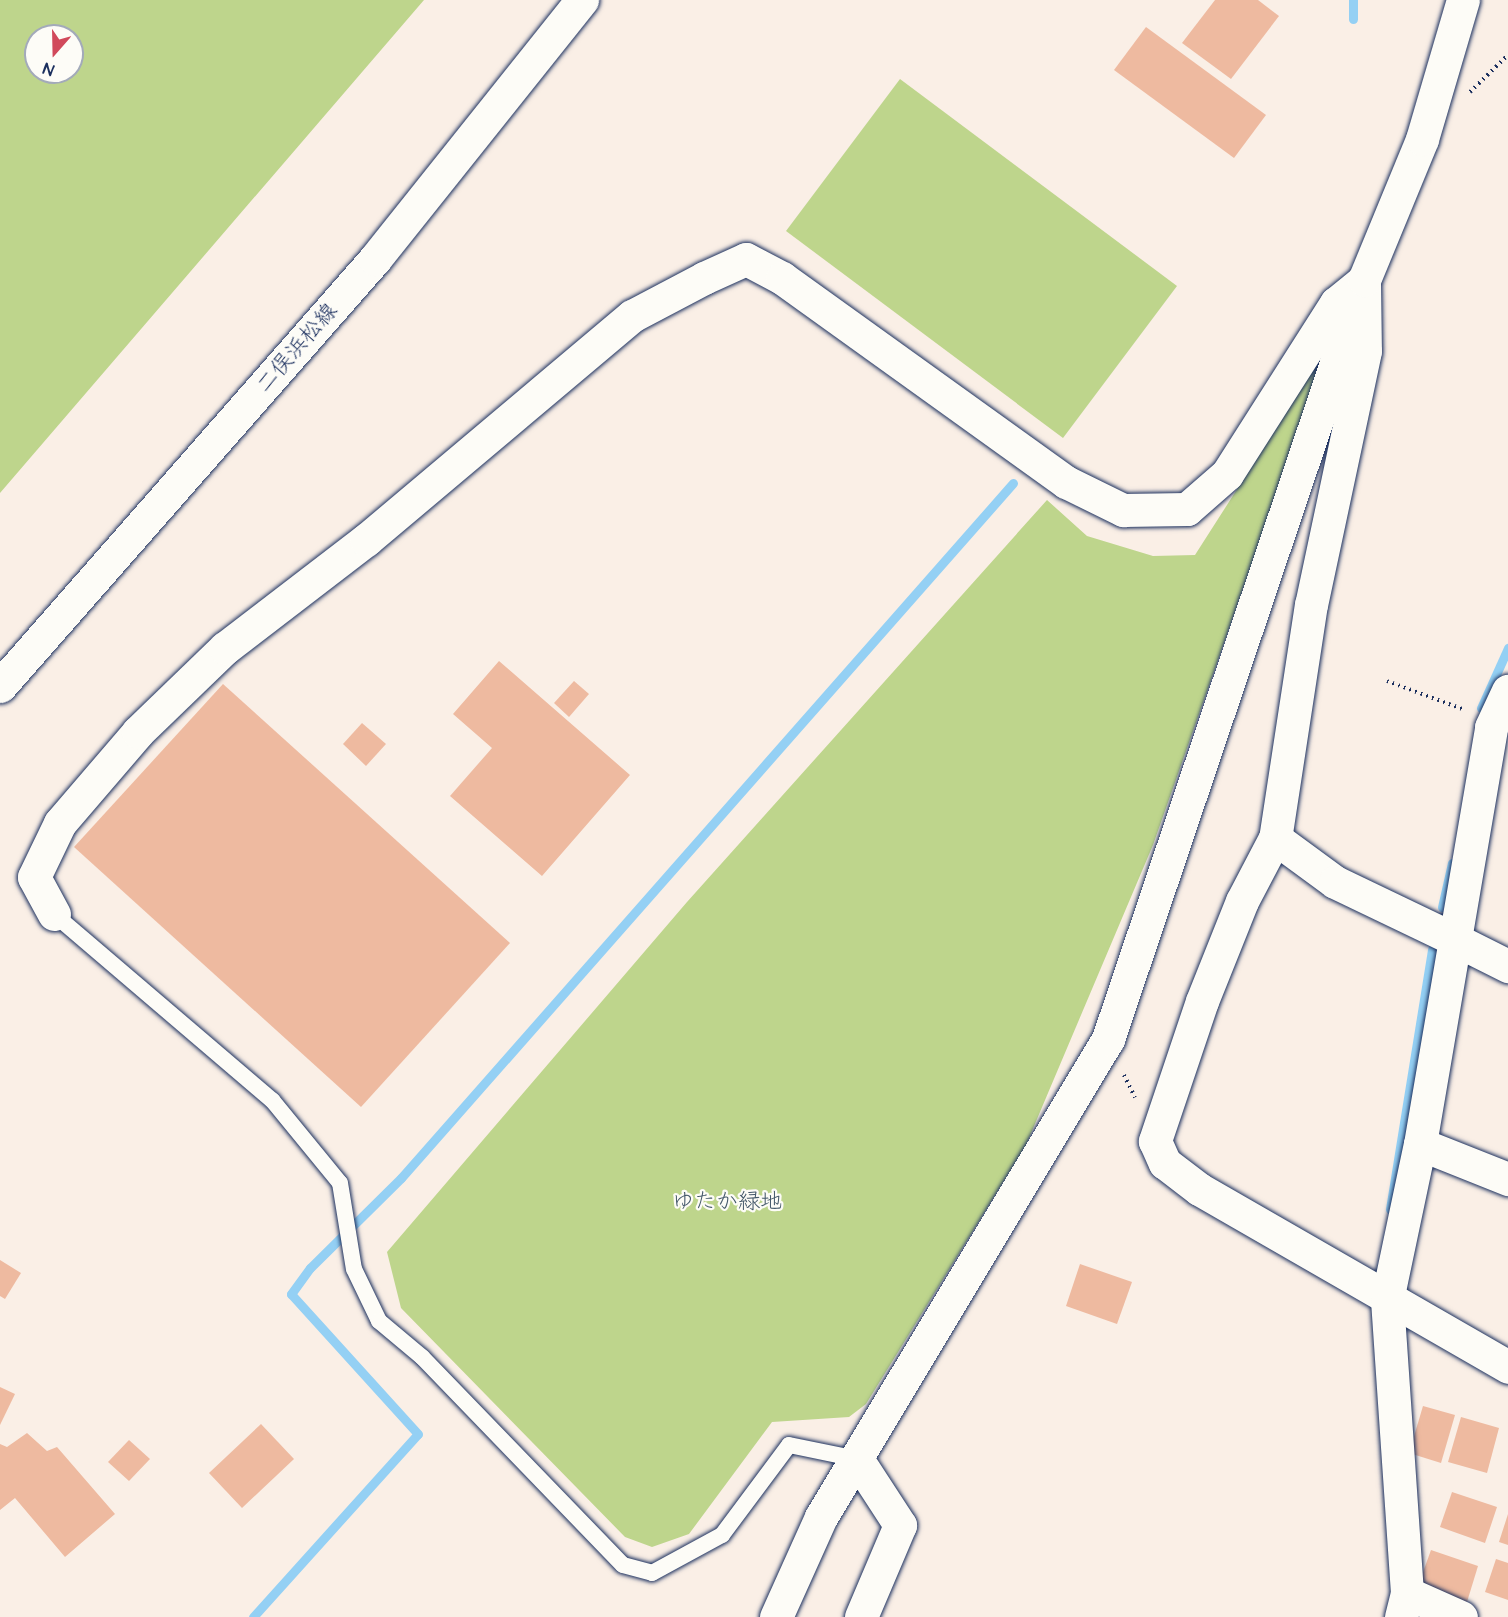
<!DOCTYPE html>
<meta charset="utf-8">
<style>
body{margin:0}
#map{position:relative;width:1508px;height:1617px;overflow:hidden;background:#faefe6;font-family:"Architects Daughter","Klee One",sans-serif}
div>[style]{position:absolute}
.green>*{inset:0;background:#bed58c}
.stream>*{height:9px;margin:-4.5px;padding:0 4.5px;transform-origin:4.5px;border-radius:4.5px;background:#94d0f4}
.building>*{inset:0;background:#eebaa0}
.path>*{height:4px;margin-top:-2px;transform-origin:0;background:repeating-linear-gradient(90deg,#1b2f5e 0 1.5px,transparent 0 6px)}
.roads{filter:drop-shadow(0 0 2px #1b2f5e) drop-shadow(0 0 2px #1b2f5e)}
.lane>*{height:16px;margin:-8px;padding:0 8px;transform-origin:8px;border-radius:8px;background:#fdfcf7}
.street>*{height:33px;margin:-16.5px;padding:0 16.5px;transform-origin:16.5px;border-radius:16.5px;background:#fdfcf7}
.secondary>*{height:33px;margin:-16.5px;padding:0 16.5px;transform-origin:16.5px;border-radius:16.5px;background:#fdfcf7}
span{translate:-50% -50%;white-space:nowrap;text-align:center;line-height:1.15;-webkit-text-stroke:4.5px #fdfcf7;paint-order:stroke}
.street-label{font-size:22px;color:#1b2f5e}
.park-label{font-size:22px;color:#44586a}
.north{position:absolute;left:24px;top:24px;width:60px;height:60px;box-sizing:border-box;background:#fdfcf7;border:2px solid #a3aaba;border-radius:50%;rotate:200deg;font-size:16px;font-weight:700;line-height:24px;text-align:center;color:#1b2f5e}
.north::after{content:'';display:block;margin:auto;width:21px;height:27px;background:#d1495b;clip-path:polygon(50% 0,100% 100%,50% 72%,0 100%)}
</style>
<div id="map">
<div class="green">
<i style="clip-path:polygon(evenodd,0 0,424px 0,0 493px,0 0,36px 36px,72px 36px,72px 72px,36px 72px,36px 36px)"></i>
<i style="clip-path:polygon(900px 79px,1177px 286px,1063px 438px,786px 231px)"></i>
<i style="clip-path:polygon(1328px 347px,1153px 845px,1026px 1145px,866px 1404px,849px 1417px,772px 1422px,689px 1534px,652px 1547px,625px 1537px,401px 1308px,387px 1252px,687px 902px,1047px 500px,1087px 536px,1153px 556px,1195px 555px)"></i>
</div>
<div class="stream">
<i style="left:1353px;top:19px;width:19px;rotate:-90deg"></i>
<i style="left:1481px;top:708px;width:66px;rotate:-65.8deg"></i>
<i style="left:1442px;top:907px;width:45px;rotate:-77.2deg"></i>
<i style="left:1390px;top:1209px;width:263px;rotate:-80.8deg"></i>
<i style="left:253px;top:1617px;width:246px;rotate:-48deg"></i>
<i style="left:418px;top:1434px;width:189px;rotate:-132.2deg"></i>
<i style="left:291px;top:1294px;width:32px;rotate:-54deg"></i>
<i style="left:310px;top:1268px;width:128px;rotate:-44.7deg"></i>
<i style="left:401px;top:1178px;width:926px;rotate:-48.63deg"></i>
</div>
<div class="building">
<i style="clip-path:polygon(1215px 0,1258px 0,1279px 16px,1231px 79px,1182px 43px)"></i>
<i style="clip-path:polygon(1146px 27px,1266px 115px,1234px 158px,1114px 70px)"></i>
<i style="clip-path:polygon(499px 661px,630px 775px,542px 876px,450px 796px,492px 748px,453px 714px)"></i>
<i style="clip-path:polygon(574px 681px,589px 694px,569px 717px,554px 703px)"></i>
<i style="clip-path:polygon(223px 684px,510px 943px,361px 1107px,74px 847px)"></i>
<i style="clip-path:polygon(362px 723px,386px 744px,366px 766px,343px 744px)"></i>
<i style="clip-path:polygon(0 1260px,21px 1273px,5px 1299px,0 1296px)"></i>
<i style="clip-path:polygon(1080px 1264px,1132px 1282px,1117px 1324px,1066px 1306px)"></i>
<i style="clip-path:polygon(0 1387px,15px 1394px,0 1425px)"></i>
<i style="clip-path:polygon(1423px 1406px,1455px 1415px,1441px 1463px,1409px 1453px)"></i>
<i style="clip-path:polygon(1461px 1417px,1499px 1428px,1487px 1473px,1448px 1462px)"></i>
<i style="clip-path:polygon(261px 1424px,294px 1459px,242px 1508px,209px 1473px)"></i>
<i style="clip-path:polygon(27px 1433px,47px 1451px,57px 1447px,115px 1514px,65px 1557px,15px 1498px,0 1510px,0 1444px,7px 1447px)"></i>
<i style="clip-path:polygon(129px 1440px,150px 1459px,129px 1481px,108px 1462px)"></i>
<i style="clip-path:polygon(1452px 1492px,1497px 1507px,1485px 1543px,1440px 1527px)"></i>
<i style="clip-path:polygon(1508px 1514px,1508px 1545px,1499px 1542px)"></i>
<i style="clip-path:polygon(1431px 1550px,1478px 1566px,1467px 1602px,1418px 1586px)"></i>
<i style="clip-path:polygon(1496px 1559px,1508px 1563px,1508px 1600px,1485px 1592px)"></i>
</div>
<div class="path">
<i style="left:1470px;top:92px;width:53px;rotate:-44.2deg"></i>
<i style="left:1387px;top:681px;width:83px;rotate:20.4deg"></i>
<i style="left:1124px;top:1075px;width:25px;rotate:64deg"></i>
</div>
<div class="roads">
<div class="lane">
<i style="left:54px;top:914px;width:287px;rotate:40.5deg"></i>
<i style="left:272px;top:1100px;width:107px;rotate:50.7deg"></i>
<i style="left:340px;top:1183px;width:87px;rotate:80.8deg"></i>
<i style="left:354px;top:1269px;width:58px;rotate:64.3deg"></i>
<i style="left:379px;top:1321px;width:56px;rotate:39.9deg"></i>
<i style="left:422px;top:1357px;width:289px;rotate:46deg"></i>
<i style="left:623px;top:1565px;width:30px;rotate:15deg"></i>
<i style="left:652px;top:1573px;width:80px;rotate:-28.5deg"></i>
<i style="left:722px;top:1535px;width:112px;rotate:-53.3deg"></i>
<i style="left:789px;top:1445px;width:69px;rotate:11.6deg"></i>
</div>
<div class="street">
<i style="left:1364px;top:283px;width:68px;rotate:89.2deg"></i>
<i style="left:1365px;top:351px;width:259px;rotate:102deg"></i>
<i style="left:1311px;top:604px;width:237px;rotate:98.7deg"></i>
<i style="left:1275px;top:838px;width:74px;rotate:36.3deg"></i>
<i style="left:1335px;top:882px;width:130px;rotate:25.6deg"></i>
<i style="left:1275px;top:838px;width:71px;rotate:117.6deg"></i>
<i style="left:1242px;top:901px;width:108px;rotate:111.8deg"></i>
<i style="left:1202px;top:1001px;width:148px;rotate:108.6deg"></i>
<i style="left:1155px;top:1141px;width:24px;rotate:66deg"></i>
<i style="left:1165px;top:1163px;width:43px;rotate:37.4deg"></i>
<i style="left:1199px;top:1189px;width:357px;rotate:29.9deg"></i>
<i style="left:54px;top:914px;width:42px;rotate:-118.4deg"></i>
<i style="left:34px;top:877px;width:60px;rotate:-64.3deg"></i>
<i style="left:60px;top:823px;width:120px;rotate:-49.4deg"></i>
<i style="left:138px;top:732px;width:121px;rotate:-44deg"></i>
<i style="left:225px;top:648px;width:178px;rotate:-37.5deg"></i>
<i style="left:366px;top:540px;width:348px;rotate:-40.1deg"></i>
<i style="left:632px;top:316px;width:81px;rotate:-27.8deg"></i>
<i style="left:704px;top:278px;width:46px;rotate:-24.3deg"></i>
<i style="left:746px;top:259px;width:41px;rotate:27.8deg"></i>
<i style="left:782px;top:278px;width:350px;rotate:35.7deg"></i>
<i style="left:1066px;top:482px;width:64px;rotate:26.2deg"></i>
<i style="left:1123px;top:510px;width:64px;rotate:-0.9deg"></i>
<i style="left:1187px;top:509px;width:53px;rotate:-41.2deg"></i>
<i style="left:1227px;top:474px;width:203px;rotate:-57.5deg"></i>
<i style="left:1336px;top:303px;width:36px;rotate:-39deg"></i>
<i style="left:1420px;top:1144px;width:95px;rotate:21.7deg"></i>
<i style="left:1407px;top:1593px;width:59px;rotate:24deg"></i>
<i style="left:1401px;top:1617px;width:25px;rotate:-76deg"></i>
<i style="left:1407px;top:1593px;width:294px;rotate:-93.9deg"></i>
<i style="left:1387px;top:1300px;width:159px;rotate:-78.1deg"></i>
<i style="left:1420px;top:1144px;width:423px;rotate:-80.3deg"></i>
<i style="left:1491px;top:727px;width:40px;rotate:-65deg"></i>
</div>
<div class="secondary">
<i style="left:0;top:686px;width:568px;rotate:-48.71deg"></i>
<i style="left:375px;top:259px;width:332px;rotate:-51.4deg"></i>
<i style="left:1452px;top:938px;width:63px;rotate:26.6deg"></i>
<i style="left:857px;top:1459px;width:79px;rotate:56.9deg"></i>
<i style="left:900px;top:1525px;width:100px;rotate:113deg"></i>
<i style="left:776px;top:1617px;width:110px;rotate:-65.8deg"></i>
<i style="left:821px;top:1517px;width:558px;rotate:-59.02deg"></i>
<i style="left:1108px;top:1039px;width:801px;rotate:-71.36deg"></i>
<i style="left:1364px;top:280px;width:152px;rotate:-67.6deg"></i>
<i style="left:1422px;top:139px;width:145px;rotate:-73.6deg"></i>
</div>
</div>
<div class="street-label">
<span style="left:297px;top:348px;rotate:-49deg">二俣浜松線</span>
</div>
<div class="park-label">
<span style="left:727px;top:1202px">ゆたか緑地</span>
</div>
<div class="north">N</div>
</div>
